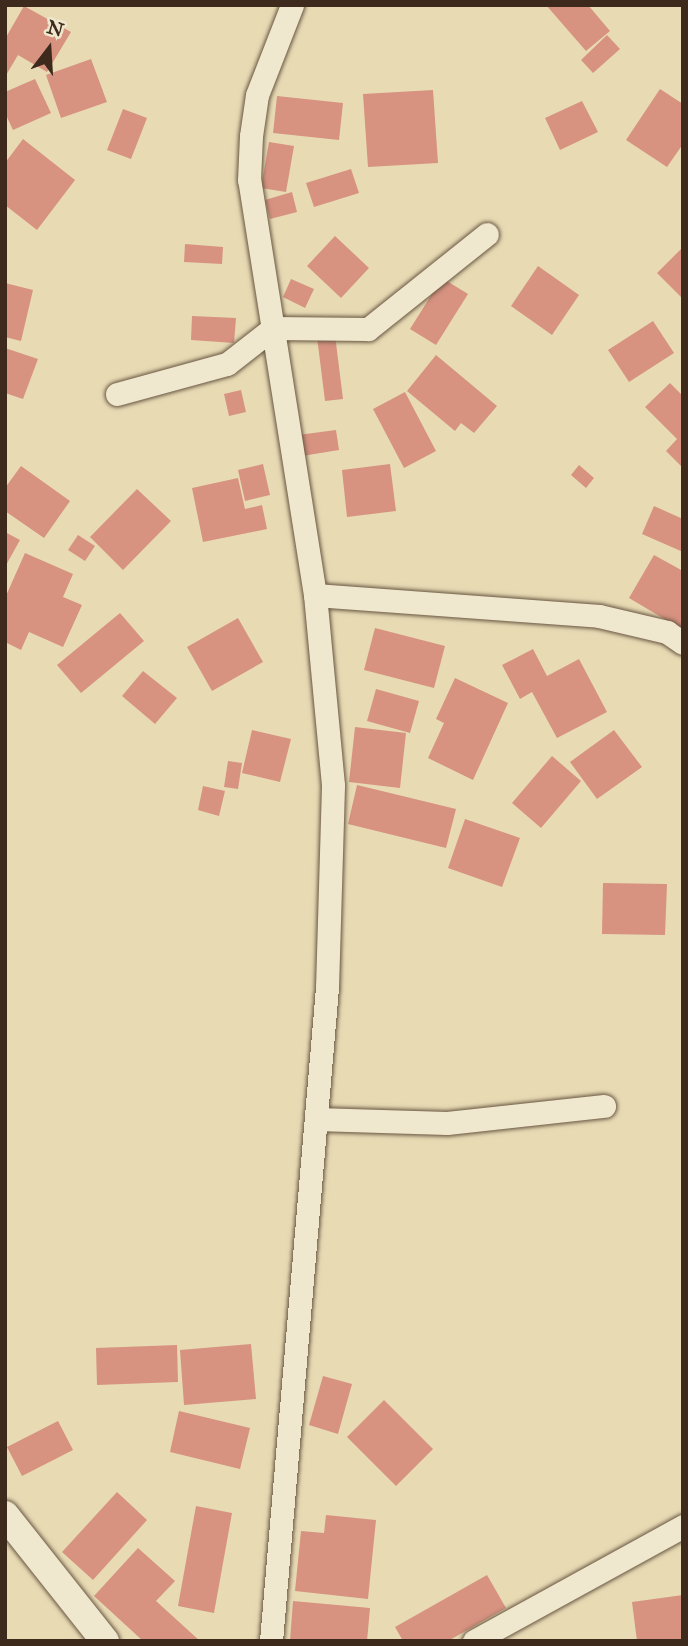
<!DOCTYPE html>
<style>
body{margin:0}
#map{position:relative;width:688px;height:1646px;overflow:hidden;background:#e8dbb4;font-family:"IM FELL Great Primer",serif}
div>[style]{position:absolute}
.building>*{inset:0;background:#d79280}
.roads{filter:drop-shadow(0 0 2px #685642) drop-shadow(0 0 2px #685642)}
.minor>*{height:23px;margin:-11.5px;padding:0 11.5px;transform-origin:11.5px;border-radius:11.5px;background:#f0e8ce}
.tertiary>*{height:28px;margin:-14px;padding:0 14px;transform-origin:14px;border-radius:14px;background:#f0e8ce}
span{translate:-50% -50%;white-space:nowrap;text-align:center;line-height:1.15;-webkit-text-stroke:7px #f0e8ce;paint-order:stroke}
.frame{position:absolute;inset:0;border:7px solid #3d2a1c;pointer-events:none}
.north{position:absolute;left:14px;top:14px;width:70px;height:70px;-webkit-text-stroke:5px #f0e8ce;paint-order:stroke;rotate:17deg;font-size:19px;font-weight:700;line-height:28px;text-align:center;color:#3d2a1c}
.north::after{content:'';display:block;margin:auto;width:24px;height:32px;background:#3d2a1c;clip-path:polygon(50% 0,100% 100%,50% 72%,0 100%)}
</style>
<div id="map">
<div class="building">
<i style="clip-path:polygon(546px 5px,588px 5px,610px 31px,586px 51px)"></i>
<i style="clip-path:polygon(24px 6px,71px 32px,47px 72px,18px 55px,5px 77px,5px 39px)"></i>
<i style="clip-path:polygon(607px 35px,620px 49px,593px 73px,581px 60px)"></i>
<i style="clip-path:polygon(91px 59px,107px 102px,61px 118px,46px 75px)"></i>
<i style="clip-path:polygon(35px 79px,51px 113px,13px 130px,5px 113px,5px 92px)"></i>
<i style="clip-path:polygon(660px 89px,683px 104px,683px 144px,667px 167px,626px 140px)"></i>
<i style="clip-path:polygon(433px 90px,438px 163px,368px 167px,363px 94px)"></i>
<i style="clip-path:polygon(277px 96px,343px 103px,339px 140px,273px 133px)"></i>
<i style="clip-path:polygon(582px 101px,598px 132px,560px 150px,545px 118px)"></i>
<i style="clip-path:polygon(123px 109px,147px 118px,131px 159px,107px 150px)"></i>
<i style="clip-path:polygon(23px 139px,75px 180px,37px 230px,5px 205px,5px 163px)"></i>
<i style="clip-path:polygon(269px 142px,294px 146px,286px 192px,261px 188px)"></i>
<i style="clip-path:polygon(351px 169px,359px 193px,314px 207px,306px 183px)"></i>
<i style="clip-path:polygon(292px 192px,297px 212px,270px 219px,265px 200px)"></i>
<i style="clip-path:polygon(335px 236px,369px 268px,341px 298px,307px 266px)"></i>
<i style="clip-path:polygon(185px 244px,223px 247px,222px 264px,184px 262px)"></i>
<i style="clip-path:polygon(683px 247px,683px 299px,657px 273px)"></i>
<i style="clip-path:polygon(538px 266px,579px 295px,552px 335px,511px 306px)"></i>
<i style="clip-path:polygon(442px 278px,468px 294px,436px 345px,410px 329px)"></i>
<i style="clip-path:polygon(291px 279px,314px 289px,305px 308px,283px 297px)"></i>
<i style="clip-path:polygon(5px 283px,33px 290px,21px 341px,5px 337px)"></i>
<i style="clip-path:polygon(192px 316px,236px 318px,234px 343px,191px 340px)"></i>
<i style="clip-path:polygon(653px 321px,674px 353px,629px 382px,608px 350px)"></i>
<i style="clip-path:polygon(335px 335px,343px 399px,325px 401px,317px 337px)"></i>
<i style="clip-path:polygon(5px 348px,38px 359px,23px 399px,5px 393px)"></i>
<i style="clip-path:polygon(436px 355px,497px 406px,474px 433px,461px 423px,455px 431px,407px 391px)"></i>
<i style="clip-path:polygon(670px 383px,683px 396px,683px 468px,666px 451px,677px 439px,645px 407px)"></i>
<i style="clip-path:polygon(241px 390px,246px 412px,229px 416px,224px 394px)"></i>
<i style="clip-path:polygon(405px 392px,436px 451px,404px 468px,373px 409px)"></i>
<i style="clip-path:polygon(336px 430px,339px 450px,302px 456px,298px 435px)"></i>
<i style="clip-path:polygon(263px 464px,270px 495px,245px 501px,238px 470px)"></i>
<i style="clip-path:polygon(390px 464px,396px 511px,347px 517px,342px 470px)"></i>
<i style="clip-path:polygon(579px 465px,594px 478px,586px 488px,571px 475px)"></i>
<i style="clip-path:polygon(21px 466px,70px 501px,44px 538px,5px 511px,5px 488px)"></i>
<i style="clip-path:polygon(238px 478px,245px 509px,262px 505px,267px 529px,203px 542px,192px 488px)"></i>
<i style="clip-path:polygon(137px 489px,171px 521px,123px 570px,90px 537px)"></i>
<i style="clip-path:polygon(654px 506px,683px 519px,683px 552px,642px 534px)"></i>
<i style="clip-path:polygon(5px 532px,20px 540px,5px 567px)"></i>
<i style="clip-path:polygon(78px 535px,95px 546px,85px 561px,68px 550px)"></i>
<i style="clip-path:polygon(25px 553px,73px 574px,63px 597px,82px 605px,63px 647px,29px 632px,21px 650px,5px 642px,5px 598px)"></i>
<i style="clip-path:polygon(654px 555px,683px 571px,683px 630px,629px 598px)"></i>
<i style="clip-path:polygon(120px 613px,144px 641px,81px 693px,57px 665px)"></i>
<i style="clip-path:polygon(238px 618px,263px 662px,212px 691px,187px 647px)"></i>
<i style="clip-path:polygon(375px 628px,445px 646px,434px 688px,364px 670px)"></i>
<i style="clip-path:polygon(533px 649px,547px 676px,579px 659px,607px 712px,557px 738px,532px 692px,520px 699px,502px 665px)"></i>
<i style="clip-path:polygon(143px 671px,177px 698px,155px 724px,122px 696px)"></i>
<i style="clip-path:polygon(455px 678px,508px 703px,473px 780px,428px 758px,444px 723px,436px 719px)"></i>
<i style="clip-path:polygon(376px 689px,419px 701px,410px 733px,367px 721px)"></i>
<i style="clip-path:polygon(355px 727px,406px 733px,400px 788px,349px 782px)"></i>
<i style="clip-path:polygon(252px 730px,291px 739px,280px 782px,242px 773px)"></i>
<i style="clip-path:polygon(614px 730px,642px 767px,597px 799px,570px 762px)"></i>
<i style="clip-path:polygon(552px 756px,581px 781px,541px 828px,512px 803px)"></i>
<i style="clip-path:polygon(228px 761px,242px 763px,238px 789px,224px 787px)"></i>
<i style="clip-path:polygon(357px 785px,456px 809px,446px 848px,348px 824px)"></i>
<i style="clip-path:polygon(203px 786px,225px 791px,219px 816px,198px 810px)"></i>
<i style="clip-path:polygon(465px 819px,520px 838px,502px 887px,448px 868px)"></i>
<i style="clip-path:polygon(603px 883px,667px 884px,665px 935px,602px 934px)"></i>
<i style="clip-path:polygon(251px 1344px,256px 1399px,184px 1405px,180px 1350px)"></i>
<i style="clip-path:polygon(177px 1345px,178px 1382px,97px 1385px,96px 1348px)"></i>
<i style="clip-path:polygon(323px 1376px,352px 1384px,338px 1434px,309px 1425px)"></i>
<i style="clip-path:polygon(384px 1400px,433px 1449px,396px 1486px,347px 1437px)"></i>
<i style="clip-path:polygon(179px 1411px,250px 1428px,240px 1469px,170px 1452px)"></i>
<i style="clip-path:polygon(58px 1421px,73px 1450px,22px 1476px,7px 1447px)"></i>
<i style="clip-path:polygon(117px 1492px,147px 1520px,93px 1580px,62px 1552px)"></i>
<i style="clip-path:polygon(196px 1506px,232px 1513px,214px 1613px,178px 1606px)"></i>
<i style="clip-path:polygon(326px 1515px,376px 1520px,368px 1599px,295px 1591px,301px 1531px,324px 1533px)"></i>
<i style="clip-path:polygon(138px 1548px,175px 1581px,156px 1601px,200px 1641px,143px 1641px,94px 1596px)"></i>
<i style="clip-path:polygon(487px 1575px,506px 1608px,448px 1641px,403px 1641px,395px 1627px)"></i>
<i style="clip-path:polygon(683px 1595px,683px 1641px,637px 1641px,632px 1602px)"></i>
<i style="clip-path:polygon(293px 1601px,370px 1608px,367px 1641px,290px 1641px)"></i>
</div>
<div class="roads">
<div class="minor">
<i style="left:117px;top:394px;width:114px;rotate:-15.3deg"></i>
<i style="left:227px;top:364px;width:58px;rotate:-38deg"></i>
<i style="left:273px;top:328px;width:95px;rotate:0.6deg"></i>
<i style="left:368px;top:329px;width:152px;rotate:-38.6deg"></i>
<i style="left:315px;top:595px;width:285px;rotate:4.2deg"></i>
<i style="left:599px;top:616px;width:70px;rotate:13.2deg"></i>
<i style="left:667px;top:632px;width:19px;rotate:35deg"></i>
<i style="left:316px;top:1119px;width:131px;rotate:1.7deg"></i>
<i style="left:447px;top:1123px;width:158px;rotate:-6.2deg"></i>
<i style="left:271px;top:1641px;width:655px;rotate:-85.1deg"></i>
<i style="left:327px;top:988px;width:203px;rotate:-88.3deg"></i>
<i style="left:333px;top:785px;width:191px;rotate:-95.4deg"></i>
<i style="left:315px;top:595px;width:420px;rotate:-99deg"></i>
<i style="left:249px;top:180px;width:44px;rotate:-87.4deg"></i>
<i style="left:251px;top:136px;width:41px;rotate:-81.7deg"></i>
<i style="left:257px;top:95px;width:97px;rotate:-68.7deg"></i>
<i style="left:474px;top:1641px;width:239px;rotate:-28.8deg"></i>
</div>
<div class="tertiary">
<i style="left:5px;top:1515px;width:161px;rotate:51.6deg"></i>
</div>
</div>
<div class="frame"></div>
<div class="north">N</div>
</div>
